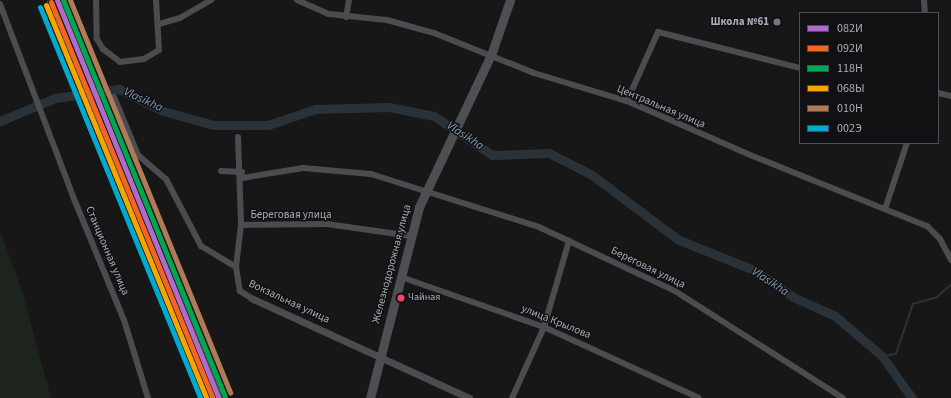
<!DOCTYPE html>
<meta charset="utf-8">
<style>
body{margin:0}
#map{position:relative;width:951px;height:398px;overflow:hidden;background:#171717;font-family:"Source Sans 3",sans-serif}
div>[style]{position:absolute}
.green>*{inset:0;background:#1d241e}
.stream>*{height:1.5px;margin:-0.75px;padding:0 0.75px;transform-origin:0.75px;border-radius:0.75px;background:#2a3239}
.river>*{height:9px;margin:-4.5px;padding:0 4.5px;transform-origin:4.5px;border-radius:4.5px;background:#2a3239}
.minor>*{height:6px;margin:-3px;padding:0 3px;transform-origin:3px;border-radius:3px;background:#4b4c50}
.tertiary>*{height:7px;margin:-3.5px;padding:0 3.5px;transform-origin:3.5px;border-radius:3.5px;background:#4b4c50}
.primary>*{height:9px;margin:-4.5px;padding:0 4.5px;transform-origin:4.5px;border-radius:4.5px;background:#4d4f52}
.rail>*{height:3px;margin-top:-1.5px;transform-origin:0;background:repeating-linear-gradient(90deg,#111113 0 4.5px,#4b4c4f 0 9px);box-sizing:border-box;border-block:1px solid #4b4c4f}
.rail-1>*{height:5px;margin:-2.5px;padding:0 2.5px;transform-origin:2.5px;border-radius:2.5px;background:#b06ccc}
.rail-2>*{height:5px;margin:-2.5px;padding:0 2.5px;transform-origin:2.5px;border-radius:2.5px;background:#f26522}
.rail-3>*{height:5px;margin:-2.5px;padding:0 2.5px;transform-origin:2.5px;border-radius:2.5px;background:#00a651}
.rail-4>*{height:5px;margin:-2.5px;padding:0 2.5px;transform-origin:2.5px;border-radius:2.5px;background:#f7a600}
.rail-5>*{height:5px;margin:-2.5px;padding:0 2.5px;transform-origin:2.5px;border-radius:2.5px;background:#b07c57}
.rail-6>*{height:5px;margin:-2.5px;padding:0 2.5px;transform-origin:2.5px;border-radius:2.5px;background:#00a9ce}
.dots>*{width:11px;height:11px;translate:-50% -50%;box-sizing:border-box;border:2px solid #111113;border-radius:50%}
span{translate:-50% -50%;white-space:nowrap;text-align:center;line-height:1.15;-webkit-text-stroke:3px #111113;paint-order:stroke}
.bus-label{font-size:10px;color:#a8adb8}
.left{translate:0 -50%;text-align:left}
.poi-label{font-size:11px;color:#a8adb8;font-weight:700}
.right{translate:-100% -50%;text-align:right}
.street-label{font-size:11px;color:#a8adb8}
.water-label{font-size:12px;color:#7f9bb3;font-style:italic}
.legend{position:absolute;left:799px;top:12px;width:140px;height:132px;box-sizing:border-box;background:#111113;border:1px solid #4d4f55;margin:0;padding:5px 7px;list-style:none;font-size:12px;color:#a8adb8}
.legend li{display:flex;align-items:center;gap:8px;height:20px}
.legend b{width:20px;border:1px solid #4d4f55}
</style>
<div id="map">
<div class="green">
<i style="clip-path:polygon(0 230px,22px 291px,51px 398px,0 398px)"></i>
</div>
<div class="stream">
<i style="left:882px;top:356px;width:14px;rotate:-8deg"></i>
<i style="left:896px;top:354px;width:53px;rotate:-71.2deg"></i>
<i style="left:913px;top:304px;width:25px;rotate:-16deg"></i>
<i style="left:937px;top:297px;width:18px;rotate:-41deg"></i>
</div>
<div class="river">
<i style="left:0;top:121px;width:60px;rotate:-22.7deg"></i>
<i style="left:55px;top:98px;width:65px;rotate:-8deg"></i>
<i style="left:119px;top:89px;width:49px;rotate:26.6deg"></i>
<i style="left:163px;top:111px;width:53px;rotate:15.4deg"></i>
<i style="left:214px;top:125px;width:54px"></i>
<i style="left:268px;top:125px;width:50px;rotate:-18.8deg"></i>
<i style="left:315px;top:109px;width:74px;rotate:-1.5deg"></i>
<i style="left:389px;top:107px;width:46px;rotate:11.3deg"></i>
<i style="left:434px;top:116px;width:70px;rotate:33.9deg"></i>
<i style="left:492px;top:155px;width:57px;rotate:-2deg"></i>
<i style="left:549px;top:153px;width:48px;rotate:27.1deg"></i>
<i style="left:592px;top:175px;width:109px;rotate:36.8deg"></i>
<i style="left:679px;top:240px;width:81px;rotate:21.8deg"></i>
<i style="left:754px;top:270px;width:47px;rotate:34.7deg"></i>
<i style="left:793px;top:297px;width:46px;rotate:24.3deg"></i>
<i style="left:835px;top:316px;width:62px;rotate:40.4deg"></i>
<i style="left:882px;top:356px;width:52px;rotate:54.5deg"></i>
</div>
<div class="minor">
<i style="left:96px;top:0;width:39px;rotate:89deg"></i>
<i style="left:97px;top:39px;width:12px;rotate:59deg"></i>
<i style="left:103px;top:49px;width:21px;rotate:37deg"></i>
<i style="left:120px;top:62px;width:24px;rotate:-7deg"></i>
<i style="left:144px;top:59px;width:17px;rotate:-31deg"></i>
<i style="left:159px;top:50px;width:50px;rotate:-93.4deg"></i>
<i style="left:297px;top:0;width:35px;rotate:24deg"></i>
<i style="left:329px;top:14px;width:58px;rotate:5.9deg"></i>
<i style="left:387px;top:20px;width:49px;rotate:15.5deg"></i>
<i style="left:434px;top:33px;width:108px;rotate:21.8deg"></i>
<i style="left:534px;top:73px;width:97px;rotate:16.8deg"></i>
<i style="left:627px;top:101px;width:134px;rotate:23.7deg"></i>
<i style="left:750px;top:155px;width:191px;rotate:21.9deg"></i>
<i style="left:927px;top:226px;width:18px;rotate:45deg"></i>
<i style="left:940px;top:239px;width:24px;rotate:62deg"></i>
<i style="left:924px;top:0;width:13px;rotate:86deg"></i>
<i style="left:0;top:4px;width:203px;rotate:69.2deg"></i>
<i style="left:72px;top:194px;width:136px;rotate:67.6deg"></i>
<i style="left:124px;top:320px;width:82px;rotate:72.9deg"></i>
<i style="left:346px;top:17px;width:17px;rotate:-80deg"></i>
<i style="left:159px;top:24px;width:22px;rotate:-16deg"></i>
<i style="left:180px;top:18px;width:36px;rotate:-30deg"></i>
<i style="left:938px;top:93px;width:13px;rotate:13deg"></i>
<i style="left:114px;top:97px;width:63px;rotate:67.5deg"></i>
<i style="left:138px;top:155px;width:37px;rotate:41deg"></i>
<i style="left:166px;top:179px;width:76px;rotate:62.4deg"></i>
<i style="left:201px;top:246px;width:41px;rotate:31deg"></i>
<i style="left:627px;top:101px;width:76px;rotate:-65.8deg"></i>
<i style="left:658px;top:32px;width:146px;rotate:14.2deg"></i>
<i style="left:238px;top:137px;width:88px;rotate:88deg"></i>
<i style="left:241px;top:225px;width:42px;rotate:96.8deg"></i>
<i style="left:236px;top:267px;width:24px;rotate:81deg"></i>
<i style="left:240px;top:291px;width:13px;rotate:32deg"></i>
<i style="left:221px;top:171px;width:21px;rotate:3deg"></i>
<i style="left:242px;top:178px;width:62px;rotate:-9.3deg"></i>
<i style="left:303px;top:168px;width:68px;rotate:5deg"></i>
<i style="left:371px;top:174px;width:176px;rotate:17.5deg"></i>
<i style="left:539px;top:227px;width:150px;rotate:25.2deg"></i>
<i style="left:675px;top:291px;width:199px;rotate:32.5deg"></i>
<i style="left:885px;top:209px;width:70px;rotate:-71.6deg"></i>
<i style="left:241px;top:225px;width:86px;rotate:-0.7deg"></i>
<i style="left:327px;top:224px;width:85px;rotate:8.1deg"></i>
<i style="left:401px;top:277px;width:151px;rotate:19.3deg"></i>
<i style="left:544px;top:327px;width:170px;rotate:24.6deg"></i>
<i style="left:512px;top:398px;width:78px;rotate:-65.7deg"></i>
<i style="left:544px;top:327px;width:90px;rotate:-73.8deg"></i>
</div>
<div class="tertiary">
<i style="left:251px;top:298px;width:240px;rotate:24.6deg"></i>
</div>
<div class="primary">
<i style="left:370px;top:398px;width:197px;rotate:-75.6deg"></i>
<i style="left:419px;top:207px;width:168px;rotate:-64.7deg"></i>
<i style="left:491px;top:55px;width:58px;rotate:-70.9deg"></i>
</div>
<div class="rail">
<i style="left:48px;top:0;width:428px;rotate:68.3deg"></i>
<i style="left:65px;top:0;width:428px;rotate:68.3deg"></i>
</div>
<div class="rail-1">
<i style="left:57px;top:0;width:430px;rotate:67.9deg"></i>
</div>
<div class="rail-2">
<i style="left:51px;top:2px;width:428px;rotate:67.8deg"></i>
</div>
<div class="rail-3">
<i style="left:63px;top:0;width:428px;rotate:67.8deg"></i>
</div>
<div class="rail-4">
<i style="left:46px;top:5px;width:424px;rotate:67.8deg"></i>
</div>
<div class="rail-5">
<i style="left:70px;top:0;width:424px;rotate:67.8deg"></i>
</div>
<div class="rail-6">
<i style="left:40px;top:7px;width:422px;rotate:67.7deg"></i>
</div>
<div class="dots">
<i style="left:777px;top:22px;background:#757880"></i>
<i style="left:401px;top:298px;background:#f34667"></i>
</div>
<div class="bus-label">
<span class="left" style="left:408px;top:298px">Чайная</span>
</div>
<div class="poi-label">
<span class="right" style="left:769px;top:22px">Школа №61</span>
</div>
<div class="street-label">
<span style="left:661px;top:107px;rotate:23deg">Центральная улица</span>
<span style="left:291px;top:215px">Береговая улица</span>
<span style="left:107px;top:251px;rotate:67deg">Станционная улица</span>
<span style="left:392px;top:264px;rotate:-75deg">Железнодорожная улица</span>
<span style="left:648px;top:268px;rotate:26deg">Береговая улица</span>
<span style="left:289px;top:302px;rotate:25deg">Вокзальная улица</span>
<span style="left:556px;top:322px;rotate:22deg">улица Крылова</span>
</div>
<div class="water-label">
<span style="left:143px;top:100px;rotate:25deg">Vlasikha</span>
<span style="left:465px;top:136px;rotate:33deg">Vlasikha</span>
<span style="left:770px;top:282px;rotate:33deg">Vlasikha</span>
</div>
<ul class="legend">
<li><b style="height:5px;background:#b06ccc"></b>082И</li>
<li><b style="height:5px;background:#f26522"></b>092И</li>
<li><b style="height:5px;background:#00a651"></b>118Н</li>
<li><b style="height:5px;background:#f7a600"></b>068Ы</li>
<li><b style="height:5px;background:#b07c57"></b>010Н</li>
<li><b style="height:5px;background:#00a9ce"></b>002Э</li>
</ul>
</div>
